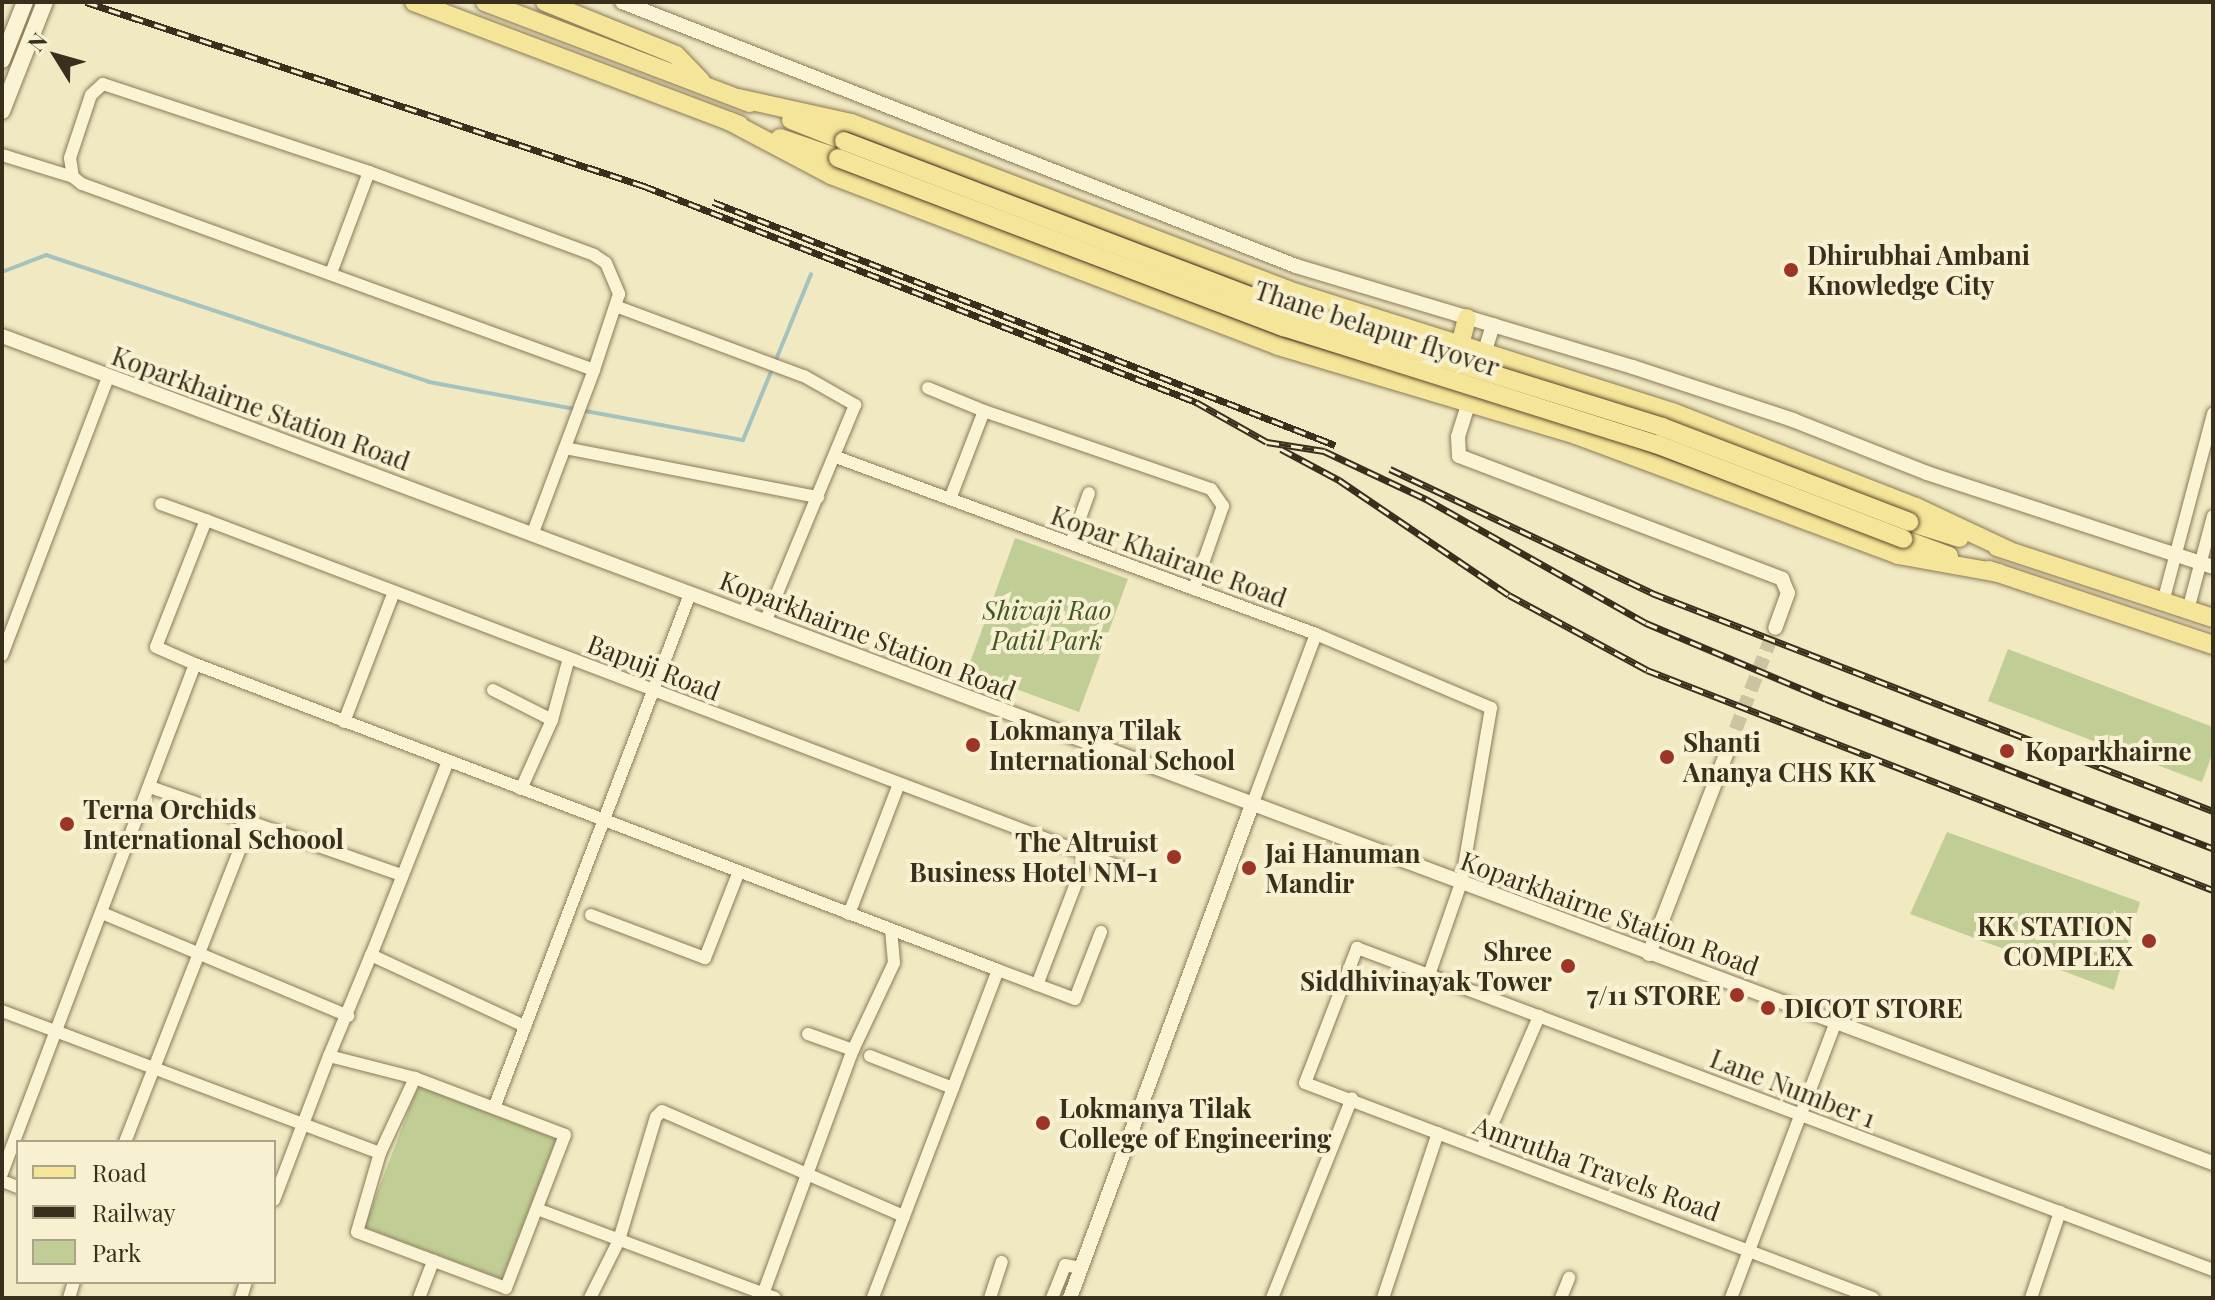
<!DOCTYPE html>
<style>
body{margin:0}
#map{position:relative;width:2215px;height:1300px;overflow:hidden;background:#f0e9c2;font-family:"Playfair Display",serif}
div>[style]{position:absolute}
.green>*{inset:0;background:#c0ce95}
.stream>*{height:4px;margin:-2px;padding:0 2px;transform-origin:2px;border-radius:2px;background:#a4c2be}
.tertiary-tunnel>*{height:14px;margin-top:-7px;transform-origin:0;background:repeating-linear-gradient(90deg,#cbc4a1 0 14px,transparent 0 21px)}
.roads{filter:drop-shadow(0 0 2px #8a7a58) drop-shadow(0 0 2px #8a7a58)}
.minor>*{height:12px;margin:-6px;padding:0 6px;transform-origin:6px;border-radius:6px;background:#faf4d5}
.tertiary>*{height:14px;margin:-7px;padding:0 7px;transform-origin:7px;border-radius:7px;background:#faf4d5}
.secondary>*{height:16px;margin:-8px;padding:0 8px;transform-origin:8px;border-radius:8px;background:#faf4d5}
.primary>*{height:18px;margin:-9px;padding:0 9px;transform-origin:9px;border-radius:9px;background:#f5e598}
.rail>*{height:7px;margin-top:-3.5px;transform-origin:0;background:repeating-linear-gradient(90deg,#f7f1d2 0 12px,#392f1d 0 24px);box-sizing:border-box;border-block:2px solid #392f1d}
.bridges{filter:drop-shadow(0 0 2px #58472d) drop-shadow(0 0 2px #58472d)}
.primary-bridge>*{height:18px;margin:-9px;padding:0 9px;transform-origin:9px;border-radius:9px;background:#f5e598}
.dots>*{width:22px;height:22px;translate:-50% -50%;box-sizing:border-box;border:4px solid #f7f1d2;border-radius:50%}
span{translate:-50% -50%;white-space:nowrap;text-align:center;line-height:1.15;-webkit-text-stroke:8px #f7f1d2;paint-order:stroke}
.poi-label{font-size:26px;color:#392f1d;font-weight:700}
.left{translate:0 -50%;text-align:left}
.right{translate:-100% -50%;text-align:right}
.street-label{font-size:26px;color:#392f1d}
.park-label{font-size:26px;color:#425723;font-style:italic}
.frame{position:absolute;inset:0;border:4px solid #392f1d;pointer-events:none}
.legend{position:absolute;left:16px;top:1140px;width:260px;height:144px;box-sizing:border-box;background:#f7f1d2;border:2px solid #aba38a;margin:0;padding:10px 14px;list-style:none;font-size:24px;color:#392f1d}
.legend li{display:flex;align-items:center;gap:16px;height:40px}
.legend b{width:40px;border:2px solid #aba38a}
.north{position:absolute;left:16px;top:16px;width:80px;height:80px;-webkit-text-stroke:6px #f7f1d2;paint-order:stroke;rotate:307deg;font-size:22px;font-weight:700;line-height:32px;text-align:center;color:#392f1d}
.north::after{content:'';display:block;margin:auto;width:28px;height:36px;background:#392f1d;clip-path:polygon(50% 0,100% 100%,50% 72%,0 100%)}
</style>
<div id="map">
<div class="green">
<i style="clip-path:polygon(1015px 538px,1128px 579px,1079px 712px,967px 671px)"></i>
<i style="clip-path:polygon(2008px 649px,2213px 727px,2213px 752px,2202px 782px,1988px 701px)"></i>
<i style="clip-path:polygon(1947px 832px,2140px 902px,2114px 990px,1910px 914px)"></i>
<i style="clip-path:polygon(418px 1086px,556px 1139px,502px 1279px,364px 1227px)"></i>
</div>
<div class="stream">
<i style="left:2px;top:272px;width:47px;rotate:-21.1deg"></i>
<i style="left:46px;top:255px;width:404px;rotate:18.3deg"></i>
<i style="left:429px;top:382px;width:319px;rotate:10.5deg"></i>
<i style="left:743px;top:440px;width:179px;rotate:-67.7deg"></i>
</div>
<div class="tertiary-tunnel">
<i style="left:1728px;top:749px;width:130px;rotate:-68.8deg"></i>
</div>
<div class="roads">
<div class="minor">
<i style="left:103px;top:84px;width:280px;rotate:18.3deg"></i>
<i style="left:369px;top:172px;width:240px;rotate:20.2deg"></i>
<i style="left:594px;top:255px;width:14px;rotate:34deg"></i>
<i style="left:606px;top:263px;width:34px;rotate:67deg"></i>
<i style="left:619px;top:294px;width:80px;rotate:108.2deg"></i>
<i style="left:594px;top:370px;width:545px;rotate:-160.03deg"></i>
<i style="left:82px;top:184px;width:11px;rotate:-142deg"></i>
<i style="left:73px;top:177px;width:19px;rotate:-99deg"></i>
<i style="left:70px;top:158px;width:66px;rotate:-71.6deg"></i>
<i style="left:91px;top:95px;width:16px;rotate:-43deg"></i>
<i style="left:2px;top:155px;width:74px;rotate:17.2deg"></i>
<i style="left:331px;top:273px;width:108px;rotate:-69.4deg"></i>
<i style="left:618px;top:307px;width:198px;rotate:20.4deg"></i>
<i style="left:804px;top:376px;width:59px;rotate:29.6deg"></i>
<i style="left:855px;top:405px;width:235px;rotate:112.5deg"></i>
<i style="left:928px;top:388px;width:61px;rotate:22.3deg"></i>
<i style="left:565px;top:448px;width:258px;rotate:11deg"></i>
<i style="left:836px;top:457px;width:512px;rotate:20.24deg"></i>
<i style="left:1316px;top:634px;width:183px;rotate:110.5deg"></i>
<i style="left:950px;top:499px;width:94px;rotate:-68.9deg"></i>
<i style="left:984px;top:411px;width:240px;rotate:19deg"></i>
<i style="left:1211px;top:489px;width:21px;rotate:55deg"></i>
<i style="left:1223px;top:506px;width:88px;rotate:109.3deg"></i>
<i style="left:161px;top:504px;width:48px;rotate:19.6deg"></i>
<i style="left:206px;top:520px;width:136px;rotate:111.5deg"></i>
<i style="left:156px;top:647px;width:43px;rotate:23.6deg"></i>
<i style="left:206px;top:520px;width:983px;rotate:20.79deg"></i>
<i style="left:532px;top:535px;width:176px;rotate:-69.4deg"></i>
<i style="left:1071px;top:543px;width:53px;rotate:-70.2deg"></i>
<i style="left:2163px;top:602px;width:195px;rotate:-75.1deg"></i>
<i style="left:2188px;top:610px;width:97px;rotate:-75.1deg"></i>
<i style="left:1316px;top:634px;width:190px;rotate:22.9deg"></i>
<i style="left:1491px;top:708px;width:178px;rotate:99.7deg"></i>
<i style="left:1461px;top:883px;width:97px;rotate:109.2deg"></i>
<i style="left:2px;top:655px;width:298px;rotate:-69.1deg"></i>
<i style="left:493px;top:690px;width:66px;rotate:27deg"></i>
<i style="left:344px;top:722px;width:139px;rotate:-69deg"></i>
<i style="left:448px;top:761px;width:209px;rotate:111.6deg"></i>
<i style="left:371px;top:955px;width:170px;rotate:24.8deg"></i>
<i style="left:150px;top:787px;width:266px;rotate:19.3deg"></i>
<i style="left:521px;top:789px;width:76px;rotate:-65.8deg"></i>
<i style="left:552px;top:720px;width:64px;rotate:-74.7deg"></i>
<i style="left:102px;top:913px;width:267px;rotate:22.7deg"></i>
<i style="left:849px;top:914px;width:139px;rotate:-69deg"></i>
<i style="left:591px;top:915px;width:122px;rotate:20.7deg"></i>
<i style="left:705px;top:958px;width:90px;rotate:-68.6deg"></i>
<i style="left:998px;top:970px;width:82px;rotate:20.6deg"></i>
<i style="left:1075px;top:999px;width:72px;rotate:-68.8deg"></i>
<i style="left:1037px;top:985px;width:139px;rotate:-69deg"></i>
<i style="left:2px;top:1011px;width:404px;rotate:20.6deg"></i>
<i style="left:808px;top:1034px;width:48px;rotate:19.6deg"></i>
<i style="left:329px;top:1056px;width:109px;rotate:-67.4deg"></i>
<i style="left:870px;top:1056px;width:89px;rotate:21.1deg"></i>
<i style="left:415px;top:1078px;width:160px;rotate:20.8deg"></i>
<i style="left:565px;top:1135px;width:164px;rotate:111.1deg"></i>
<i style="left:506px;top:1288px;width:159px;rotate:-159.4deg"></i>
<i style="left:357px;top:1232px;width:82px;rotate:-73.8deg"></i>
<i style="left:380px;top:1153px;width:83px;rotate:-65deg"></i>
<i style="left:494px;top:1108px;width:550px;rotate:-69.13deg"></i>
<i style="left:125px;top:1142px;width:346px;rotate:-68.6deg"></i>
<i style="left:1482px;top:1148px;width:144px;rotate:-66.6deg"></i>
<i style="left:2px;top:1173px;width:544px;rotate:-69.23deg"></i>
<i style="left:195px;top:664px;width:859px;rotate:20.86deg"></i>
<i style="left:998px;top:970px;width:351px;rotate:110.9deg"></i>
<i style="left:2px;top:1181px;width:17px;rotate:21deg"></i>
<i style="left:274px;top:1200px;width:154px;rotate:-69.1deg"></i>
<i style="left:329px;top:1056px;width:89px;rotate:14.3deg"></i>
<i style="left:537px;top:1209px;width:254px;rotate:20.5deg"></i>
<i style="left:763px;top:1294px;width:260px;rotate:-69.8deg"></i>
<i style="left:853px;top:1050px;width:96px;rotate:-64.8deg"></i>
<i style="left:894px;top:963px;width:33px;rotate:-95deg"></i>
<i style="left:69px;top:1298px;width:17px;rotate:-73deg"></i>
<i style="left:241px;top:1298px;width:17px;rotate:-73deg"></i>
<i style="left:419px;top:1298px;width:40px;rotate:-69deg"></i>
<i style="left:590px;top:1298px;width:65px;rotate:-63.4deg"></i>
<i style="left:619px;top:1240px;width:128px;rotate:-73.3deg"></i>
<i style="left:656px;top:1117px;width:8px;rotate:-45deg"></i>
<i style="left:662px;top:1111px;width:264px;rotate:23.5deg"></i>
<i style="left:990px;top:1298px;width:38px;rotate:-72deg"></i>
<i style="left:1052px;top:1298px;width:35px;rotate:-68deg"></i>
<i style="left:1065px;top:1265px;width:16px;rotate:11deg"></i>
<i style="left:1272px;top:1298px;width:215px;rotate:-68.2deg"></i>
<i style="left:1383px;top:1298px;width:174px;rotate:-71.6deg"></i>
<i style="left:1561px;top:1298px;width:22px;rotate:-68deg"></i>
<i style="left:1731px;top:1298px;width:295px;rotate:-69.2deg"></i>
<i style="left:1873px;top:1298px;width:607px;rotate:-159.27deg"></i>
<i style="left:1305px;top:1083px;width:145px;rotate:-68.9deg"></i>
<i style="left:1357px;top:948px;width:915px;rotate:20.61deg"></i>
<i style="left:2031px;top:1298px;width:91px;rotate:-71.4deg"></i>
</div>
<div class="tertiary">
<i style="left:622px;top:2px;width:724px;rotate:21.39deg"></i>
<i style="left:1296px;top:266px;width:352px;rotate:16.7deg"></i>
<i style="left:1633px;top:367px;width:169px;rotate:18.3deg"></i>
<i style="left:1793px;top:420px;width:144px;rotate:21.6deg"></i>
<i style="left:1927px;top:473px;width:301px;rotate:18.2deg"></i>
<i style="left:1493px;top:325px;width:117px;rotate:107.4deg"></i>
<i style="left:1458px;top:437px;width:19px;rotate:87deg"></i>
<i style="left:1459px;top:456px;width:346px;rotate:20.8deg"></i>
<i style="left:1782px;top:579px;width:15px;rotate:67deg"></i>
<i style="left:1788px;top:593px;width:37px;rotate:110deg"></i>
<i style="left:2px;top:336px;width:2361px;rotate:20.51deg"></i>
<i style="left:1649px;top:954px;width:220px;rotate:-68.9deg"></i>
<i style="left:1070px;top:1298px;width:526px;rotate:-69.74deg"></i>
</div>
<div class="secondary">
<i style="left:2px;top:60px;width:62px;rotate:-68.4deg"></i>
<i style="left:2px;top:111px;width:117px;rotate:-68.5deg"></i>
</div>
<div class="primary">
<i style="left:414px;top:2px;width:348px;rotate:20.7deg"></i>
<i style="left:485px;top:2px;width:283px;rotate:20.9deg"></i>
<i style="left:545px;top:2px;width:141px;rotate:22deg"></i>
<i style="left:676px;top:55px;width:36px;rotate:46deg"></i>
<i style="left:738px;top:98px;width:116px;rotate:12.5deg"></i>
<i style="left:851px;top:123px;width:477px;rotate:20.9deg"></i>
<i style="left:1297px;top:293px;width:393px;rotate:17.6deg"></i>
<i style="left:1672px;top:412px;width:262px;rotate:21.3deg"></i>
<i style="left:1916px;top:507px;width:102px;rotate:25.1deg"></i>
<i style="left:791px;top:120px;width:57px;rotate:21.6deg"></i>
<i style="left:729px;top:121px;width:115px;rotate:27.9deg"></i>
<i style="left:831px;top:175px;width:479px;rotate:20.9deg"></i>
<i style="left:1278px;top:346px;width:311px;rotate:16.6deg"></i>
<i style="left:1576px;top:435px;width:344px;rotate:20.4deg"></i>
<i style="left:1898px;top:555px;width:103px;rotate:10.1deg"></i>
<i style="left:780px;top:138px;width:61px;rotate:19deg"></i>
<i style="left:1457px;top:357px;width:40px;rotate:-75.6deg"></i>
<i style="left:1909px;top:522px;width:53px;rotate:17.4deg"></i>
<i style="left:1903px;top:539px;width:49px;rotate:20.3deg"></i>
<i style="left:1997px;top:547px;width:227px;rotate:18.2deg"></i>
<i style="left:1989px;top:570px;width:236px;rotate:18.5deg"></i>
</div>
</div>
<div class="rail">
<i style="left:86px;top:2px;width:588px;rotate:18.25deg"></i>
<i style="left:644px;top:186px;width:593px;rotate:21.37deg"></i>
<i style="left:1196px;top:402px;width:81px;rotate:29.4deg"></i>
<i style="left:1267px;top:442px;width:58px;rotate:9deg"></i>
<i style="left:1324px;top:451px;width:113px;rotate:25.2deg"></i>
<i style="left:1426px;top:499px;width:253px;rotate:29.4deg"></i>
<i style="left:1646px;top:623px;width:195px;rotate:22.9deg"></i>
<i style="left:1826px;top:699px;width:415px;rotate:21.1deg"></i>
<i style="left:713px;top:202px;width:668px;rotate:21.34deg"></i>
<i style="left:1281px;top:449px;width:66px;rotate:28.1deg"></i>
<i style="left:1339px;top:480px;width:205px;rotate:34.1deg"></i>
<i style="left:1509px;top:595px;width:157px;rotate:28.5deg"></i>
<i style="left:1647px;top:670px;width:607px;rotate:21.24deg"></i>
<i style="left:1390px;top:469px;width:290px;rotate:25.3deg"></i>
<i style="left:1652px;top:593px;width:602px;rotate:21.24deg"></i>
</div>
<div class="bridges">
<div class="primary-bridge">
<i style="left:844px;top:141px;width:477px;rotate:20.9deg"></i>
<i style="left:1290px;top:311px;width:390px;rotate:17.3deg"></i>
<i style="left:1662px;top:427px;width:265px;rotate:21deg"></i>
<i style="left:838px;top:158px;width:477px;rotate:20.8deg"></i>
<i style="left:1284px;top:327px;width:390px;rotate:17.5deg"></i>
<i style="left:1656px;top:444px;width:265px;rotate:21deg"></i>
</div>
</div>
<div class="dots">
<i style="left:1791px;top:270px;background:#9c3525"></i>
<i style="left:973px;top:745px;background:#9c3525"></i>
<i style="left:2007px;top:751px;background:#9c3525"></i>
<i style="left:1667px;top:757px;background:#9c3525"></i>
<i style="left:67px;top:824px;background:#9c3525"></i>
<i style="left:1174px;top:857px;background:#9c3525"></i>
<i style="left:1249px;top:868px;background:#9c3525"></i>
<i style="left:2149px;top:941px;background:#9c3525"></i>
<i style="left:1568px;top:966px;background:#9c3525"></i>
<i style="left:1737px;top:995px;background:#9c3525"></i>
<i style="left:1768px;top:1008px;background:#9c3525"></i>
<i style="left:1043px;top:1123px;background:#9c3525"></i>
</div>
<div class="poi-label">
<span class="left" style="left:1807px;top:270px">Dhirubhai Ambani<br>Knowledge City</span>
<span class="left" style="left:989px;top:745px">Lokmanya Tilak<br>International School</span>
<span class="left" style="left:1683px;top:757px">Shanti<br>Ananya CHS KK</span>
<span class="left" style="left:2025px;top:751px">Koparkhairne</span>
<span class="left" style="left:83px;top:824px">Terna Orchids<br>International Schoool</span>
<span class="right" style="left:1158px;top:857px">The Altruist<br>Business Hotel NM-1</span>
<span class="left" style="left:1265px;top:868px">Jai Hanuman<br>Mandir</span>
<span class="right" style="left:2133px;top:941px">KK STATION<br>COMPLEX</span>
<span class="right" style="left:1552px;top:966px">Shree<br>Siddhivinayak Tower</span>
<span class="right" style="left:1721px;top:995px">7/11 STORE</span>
<span class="left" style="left:1784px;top:1008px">DICOT STORE</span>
<span class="left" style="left:1059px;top:1123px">Lokmanya Tilak<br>College of Engineering</span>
</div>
<div class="street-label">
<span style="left:1377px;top:328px;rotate:18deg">Thane belapur flyover</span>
<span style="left:261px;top:408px;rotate:20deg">Koparkhairne Station Road</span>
<span style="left:1169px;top:556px;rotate:20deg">Kopar Khairane Road</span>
<span style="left:868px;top:635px;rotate:21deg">Koparkhairne Station Road</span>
<span style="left:654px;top:667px;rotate:21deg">Bapuji Road</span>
<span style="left:1610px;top:913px;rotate:20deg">Koparkhairne Station Road</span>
<span style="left:1793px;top:1088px;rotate:21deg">Lane Number 1</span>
<span style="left:1597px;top:1168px;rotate:20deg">Amrutha Travels Road</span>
</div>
<div class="park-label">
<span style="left:1047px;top:625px">Shivaji Rao<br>Patil Park</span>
</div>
<div class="frame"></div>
<ul class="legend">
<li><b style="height:10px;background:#f5e598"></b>Road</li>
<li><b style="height:10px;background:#392f1d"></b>Railway</li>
<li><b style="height:22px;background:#c0ce95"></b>Park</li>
</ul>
<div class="north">N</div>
</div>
